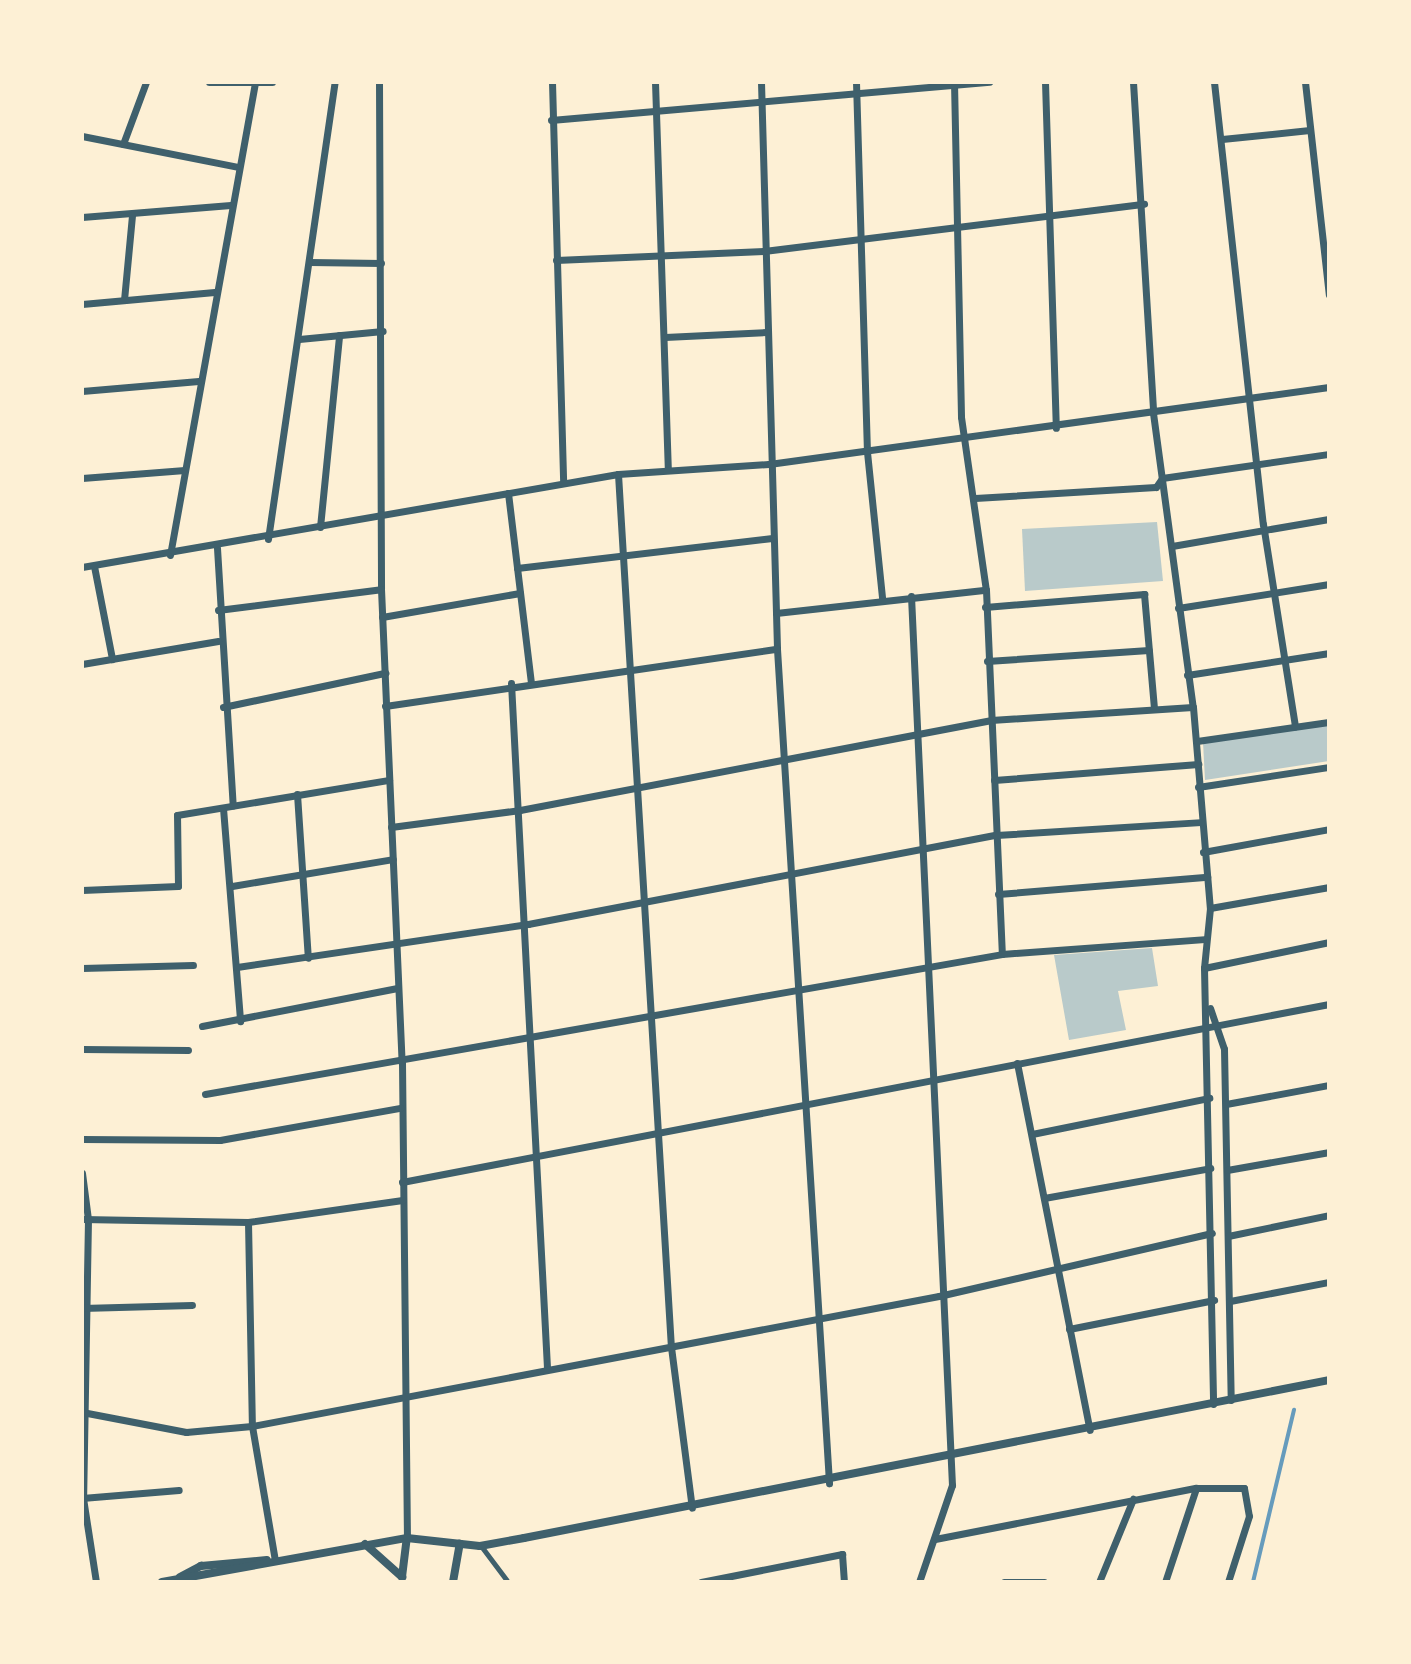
<!DOCTYPE html>
<style>
body{margin:0}
#map{position:relative;width:1411px;height:1664px;overflow:hidden;background:#fdf0d5;font-family:"PT Sans",sans-serif}
div>[style]{position:absolute}
.green>*{inset:0;background:#b9caca}
.stream>*{height:4px;margin:-2px;padding:0 2px;transform-origin:2px;border-radius:2px;background:#669bbc}
.pedestrian>*{height:5px;margin:-2.5px;padding:0 2.5px;transform-origin:2.5px;border-radius:2.5px;background:#3f606c}
.minor>*{height:7px;margin:-3.5px;padding:0 3.5px;transform-origin:3.5px;border-radius:3.5px;background:#3f606c}
.tertiary>*{height:8px;margin:-4px;padding:0 4px;transform-origin:4px;border-radius:4px;background:#3f606c}
span{translate:-50% -50%;white-space:nowrap;text-align:center;line-height:1.15;-webkit-text-stroke:7px #fdf0d5;paint-order:stroke}
.frame{position:absolute;inset:0;border:84px solid #fdf0d5;pointer-events:none}
</style>
<div id="map">
<div class="green">
<i style="clip-path:polygon(1157px 522px,1163px 581px,1025px 591px,1022px 529px)"></i>
<i style="clip-path:polygon(1329px 725px,1329px 761px,1205px 780px,1203px 742px)"></i>
<i style="clip-path:polygon(1152px 948px,1158px 986px,1118px 991px,1126px 1030px,1069px 1040px,1054px 955px)"></i>
</div>
<div class="stream">
<i style="left:1253px;top:1582px;width:177px;rotate:-76.6deg"></i>
</div>
<div class="pedestrian">
<i style="left:481px;top:1546px;width:45px;rotate:53.1deg"></i>
</div>
<div class="minor">
<i style="left:209px;top:82px;width:63px"></i>
<i style="left:379px;top:82px;width:507px;rotate:89.77deg"></i>
<i style="left:381px;top:589px;width:474px;rotate:87.5deg"></i>
<i style="left:402px;top:1063px;width:475px;rotate:89.4deg"></i>
<i style="left:552px;top:82px;width:401px;rotate:88.4deg"></i>
<i style="left:655px;top:82px;width:388px;rotate:88.1deg"></i>
<i style="left:761px;top:82px;width:567px;rotate:88.38deg"></i>
<i style="left:777px;top:649px;width:836px;rotate:86.43deg"></i>
<i style="left:856px;top:82px;width:370px;rotate:88.3deg"></i>
<i style="left:867px;top:452px;width:147px;rotate:84.1deg"></i>
<i style="left:954px;top:82px;width:335px;rotate:88.8deg"></i>
<i style="left:961px;top:417px;width:175px;rotate:81.8deg"></i>
<i style="left:986px;top:590px;width:364px;rotate:87.5deg"></i>
<i style="left:1045px;top:82px;width:346px;rotate:88.2deg"></i>
<i style="left:1133px;top:82px;width:332px;rotate:86.5deg"></i>
<i style="left:1153px;top:413px;width:297px;rotate:82.3deg"></i>
<i style="left:1193px;top:707px;width:202px;rotate:85.2deg"></i>
<i style="left:1210px;top:908px;width:60px;rotate:95.7deg"></i>
<i style="left:1204px;top:968px;width:436px;rotate:88.8deg"></i>
<i style="left:1214px;top:82px;width:445px;rotate:83.7deg"></i>
<i style="left:1263px;top:524px;width:205px;rotate:81deg"></i>
<i style="left:1305px;top:82px;width:214px;rotate:83.6deg"></i>
<i style="left:551px;top:120px;width:440px;rotate:-5deg"></i>
<i style="left:82px;top:136px;width:160px;rotate:11.2deg"></i>
<i style="left:1222px;top:139px;width:88px;rotate:-5.8deg"></i>
<i style="left:123px;top:144px;width:66px;rotate:-69.6deg"></i>
<i style="left:82px;top:217px;width:149px;rotate:-4.6deg"></i>
<i style="left:556px;top:260px;width:208px;rotate:-2.5deg"></i>
<i style="left:764px;top:251px;width:383px;rotate:-7.1deg"></i>
<i style="left:310px;top:262px;width:71px;rotate:0.8deg"></i>
<i style="left:124px;top:300px;width:85px;rotate:-84.6deg"></i>
<i style="left:82px;top:304px;width:133px;rotate:-5.2deg"></i>
<i style="left:665px;top:337px;width:101px;rotate:-2.8deg"></i>
<i style="left:299px;top:339px;width:84px;rotate:-5.4deg"></i>
<i style="left:82px;top:391px;width:117px;rotate:-4.9deg"></i>
<i style="left:618px;top:474px;width:875px;rotate:86.53deg"></i>
<i style="left:671px;top:1347px;width:162px;rotate:82.6deg"></i>
<i style="left:82px;top:478px;width:103px;rotate:-4.4deg"></i>
<i style="left:508px;top:493px;width:190px;rotate:83.1deg"></i>
<i style="left:975px;top:498px;width:181px;rotate:-3.5deg"></i>
<i style="left:1156px;top:487px;width:11px;rotate:-56deg"></i>
<i style="left:1162px;top:478px;width:169px;rotate:-8.2deg"></i>
<i style="left:320px;top:527px;width:193px;rotate:-84.3deg"></i>
<i style="left:268px;top:539px;width:462px;rotate:-81.7deg"></i>
<i style="left:1172px;top:546px;width:159px;rotate:-9.8deg"></i>
<i style="left:217px;top:548px;width:258px;rotate:86.5deg"></i>
<i style="left:170px;top:555px;width:481px;rotate:-79.8deg"></i>
<i style="left:94px;top:566px;width:95px;rotate:79deg"></i>
<i style="left:82px;top:567px;width:544px;rotate:-9.84deg"></i>
<i style="left:618px;top:474px;width:151px;rotate:-3.8deg"></i>
<i style="left:769px;top:464px;width:565px;rotate:-7.83deg"></i>
<i style="left:517px;top:568px;width:257px;rotate:-6.7deg"></i>
<i style="left:911px;top:596px;width:890px;rotate:87.36deg"></i>
<i style="left:952px;top:1485px;width:102px;rotate:108.8deg"></i>
<i style="left:985px;top:607px;width:160px;rotate:-4.7deg"></i>
<i style="left:1144px;top:594px;width:114px;rotate:85deg"></i>
<i style="left:1178px;top:608px;width:153px;rotate:-9deg"></i>
<i style="left:218px;top:610px;width:164px;rotate:-7.3deg"></i>
<i style="left:776px;top:613px;width:211px;rotate:-6.3deg"></i>
<i style="left:382px;top:617px;width:140px;rotate:-9.9deg"></i>
<i style="left:987px;top:661px;width:162px;rotate:-3.9deg"></i>
<i style="left:82px;top:664px;width:138px;rotate:-9.6deg"></i>
<i style="left:1187px;top:675px;width:144px;rotate:-8.8deg"></i>
<i style="left:511px;top:683px;width:686px;rotate:86.99deg"></i>
<i style="left:385px;top:706px;width:396px;rotate:-8.3deg"></i>
<i style="left:223px;top:707px;width:166px;rotate:-11.9deg"></i>
<i style="left:1197px;top:741px;width:133px;rotate:-8.2deg"></i>
<i style="left:994px;top:780px;width:205px;rotate:-4.5deg"></i>
<i style="left:1198px;top:787px;width:133px;rotate:-8.7deg"></i>
<i style="left:297px;top:794px;width:164px;rotate:86.2deg"></i>
<i style="left:223px;top:808px;width:214px;rotate:85.4deg"></i>
<i style="left:391px;top:827px;width:130px;rotate:-7.5deg"></i>
<i style="left:520px;top:810px;width:480px;rotate:-10.8deg"></i>
<i style="left:991px;top:720px;width:202px;rotate:-3.7deg"></i>
<i style="left:1203px;top:852px;width:128px;rotate:-10.3deg"></i>
<i style="left:232px;top:886px;width:163px;rotate:-9.5deg"></i>
<i style="left:82px;top:890px;width:96px;rotate:-2.4deg"></i>
<i style="left:178px;top:886px;width:71px;rotate:-90.8deg"></i>
<i style="left:177px;top:815px;width:215px;rotate:-9.4deg"></i>
<i style="left:998px;top:894px;width:210px;rotate:-4.7deg"></i>
<i style="left:1210px;top:908px;width:121px;rotate:-10deg"></i>
<i style="left:237px;top:967px;width:294px;rotate:-8.4deg"></i>
<i style="left:528px;top:924px;width:476px;rotate:-10.8deg"></i>
<i style="left:996px;top:835px;width:205px;rotate:-3.6deg"></i>
<i style="left:82px;top:968px;width:111px;rotate:-1.5deg"></i>
<i style="left:1204px;top:968px;width:128px;rotate:-11.7deg"></i>
<i style="left:1210px;top:1008px;width:43px;rotate:71.1deg"></i>
<i style="left:1224px;top:1049px;width:351px;rotate:88.9deg"></i>
<i style="left:202px;top:1026px;width:199px;rotate:-11deg"></i>
<i style="left:82px;top:1049px;width:106px;rotate:0.5deg"></i>
<i style="left:1017px;top:1063px;width:374px;rotate:78.8deg"></i>
<i style="left:205px;top:1094px;width:809px;rotate:-9.96deg"></i>
<i style="left:1002px;top:954px;width:203px;rotate:-4.2deg"></i>
<i style="left:1226px;top:1104px;width:105px;rotate:-10.5deg"></i>
<i style="left:1032px;top:1134px;width:181px;rotate:-11.5deg"></i>
<i style="left:82px;top:1139px;width:138px;rotate:0.4deg"></i>
<i style="left:220px;top:1140px;width:183px;rotate:-10.1deg"></i>
<i style="left:1227px;top:1170px;width:104px;rotate:-10deg"></i>
<i style="left:82px;top:1173px;width:46px;rotate:82.6deg"></i>
<i style="left:88px;top:1219px;width:279px;rotate:91deg"></i>
<i style="left:83px;top:1498px;width:85px;rotate:81.2deg"></i>
<i style="left:402px;top:1182px;width:944px;rotate:-10.87deg"></i>
<i style="left:1044px;top:1198px;width:169px;rotate:-10.2deg"></i>
<i style="left:82px;top:1219px;width:166px;rotate:1deg"></i>
<i style="left:248px;top:1222px;width:156px;rotate:-8.1deg"></i>
<i style="left:248px;top:1222px;width:204px;rotate:88.9deg"></i>
<i style="left:252px;top:1426px;width:136px;rotate:80.3deg"></i>
<i style="left:1228px;top:1236px;width:103px;rotate:-11.7deg"></i>
<i style="left:1230px;top:1301px;width:101px;rotate:-10.9deg"></i>
<i style="left:82px;top:1308px;width:110px;rotate:-1.6deg"></i>
<i style="left:1069px;top:1329px;width:148px;rotate:-11.3deg"></i>
<i style="left:82px;top:1412px;width:106px;rotate:10.9deg"></i>
<i style="left:186px;top:1432px;width:66px;rotate:-5.2deg"></i>
<i style="left:252px;top:1426px;width:699px;rotate:-10.72deg"></i>
<i style="left:939px;top:1296px;width:280px;rotate:-13deg"></i>
<i style="left:82px;top:1498px;width:97px;rotate:-4.7deg"></i>
<i style="left:935px;top:1539px;width:266px;rotate:-11.1deg"></i>
<i style="left:1196px;top:1488px;width:48px"></i>
<i style="left:1244px;top:1488px;width:28px;rotate:80deg"></i>
<i style="left:1249px;top:1516px;width:69px;rotate:107.7deg"></i>
<i style="left:701px;top:1582px;width:144px;rotate:-11.2deg"></i>
<i style="left:842px;top:1554px;width:28px;rotate:86deg"></i>
<i style="left:1004px;top:1582px;width:40px"></i>
<i style="left:1099px;top:1582px;width:90px;rotate:-67.7deg"></i>
<i style="left:1165px;top:1582px;width:99px;rotate:-71.7deg"></i>
</div>
<div class="tertiary">
<i style="left:365px;top:1544px;width:50px;rotate:41.7deg"></i>
<i style="left:180px;top:1577px;width:24px;rotate:-28deg"></i>
<i style="left:201px;top:1566px;width:66px;rotate:-5.2deg"></i>
<i style="left:402px;top:1577px;width:39px;rotate:-83deg"></i>
<i style="left:162px;top:1582px;width:249px;rotate:-10.2deg"></i>
<i style="left:407px;top:1538px;width:73px;rotate:6.3deg"></i>
<i style="left:480px;top:1546px;width:45px;rotate:-10.3deg"></i>
<i style="left:524px;top:1538px;width:820px;rotate:-11.1deg"></i>
<i style="left:453px;top:1582px;width:39px;rotate:-80deg"></i>
</div>
<div class="frame"></div>
</div>
